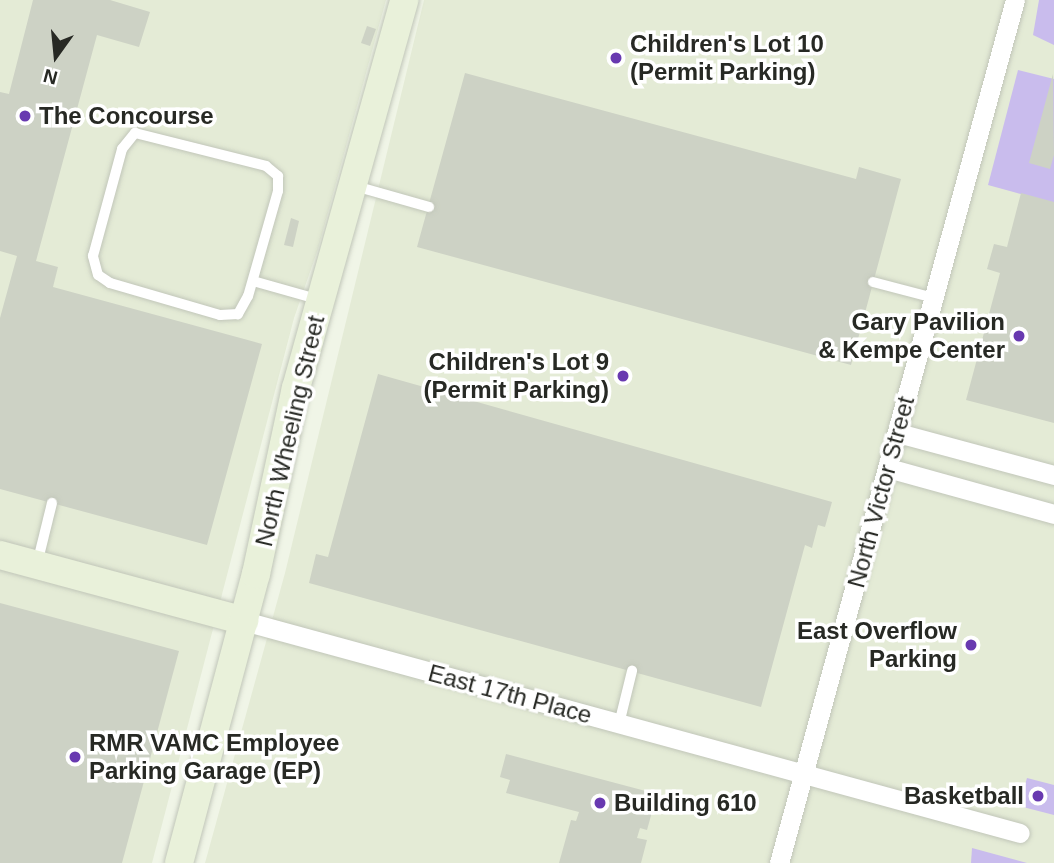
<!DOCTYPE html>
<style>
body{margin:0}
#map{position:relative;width:1054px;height:863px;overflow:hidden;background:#f0f5e7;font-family:Helvetica,sans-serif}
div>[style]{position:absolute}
.built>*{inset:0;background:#e4ebd6}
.green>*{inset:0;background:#c9bced}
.building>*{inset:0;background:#cdd2c5}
.roads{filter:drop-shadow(0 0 2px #c1c6b9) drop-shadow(0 0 2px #c1c6b9)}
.lane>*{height:10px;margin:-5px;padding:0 5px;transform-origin:5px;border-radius:5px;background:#fff}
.street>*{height:19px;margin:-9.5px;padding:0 9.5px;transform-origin:9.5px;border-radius:9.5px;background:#fff}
.secondary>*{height:28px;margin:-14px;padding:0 14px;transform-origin:14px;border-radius:14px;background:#e9f1da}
.dots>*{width:19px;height:19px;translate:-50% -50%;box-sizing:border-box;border:4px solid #fff;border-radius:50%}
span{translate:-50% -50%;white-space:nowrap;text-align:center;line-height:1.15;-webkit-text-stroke:7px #fff;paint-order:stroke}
.poi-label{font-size:24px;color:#272924;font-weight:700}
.left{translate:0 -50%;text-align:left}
.right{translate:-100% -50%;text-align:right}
.street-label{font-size:24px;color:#272924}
.north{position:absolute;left:21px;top:21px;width:70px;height:70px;-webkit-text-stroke:5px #fff;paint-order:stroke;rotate:195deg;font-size:19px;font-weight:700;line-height:28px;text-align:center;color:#272924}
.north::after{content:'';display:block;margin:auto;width:24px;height:32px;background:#272924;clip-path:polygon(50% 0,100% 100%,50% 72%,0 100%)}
</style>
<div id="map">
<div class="built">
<i style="clip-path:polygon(0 0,386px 0,318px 249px,294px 318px,152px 863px,0 863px)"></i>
<i style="clip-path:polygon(424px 0,1054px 0,1054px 863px,205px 863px,285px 573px)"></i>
</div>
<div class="green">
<i style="clip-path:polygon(1039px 0,1054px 0,1054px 45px,1033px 35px)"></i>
<i style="clip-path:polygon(1018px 70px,1054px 79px,1054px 203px,988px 185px)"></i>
<i style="clip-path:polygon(1027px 778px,1054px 785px,1054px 815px,1019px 806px)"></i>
<i style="clip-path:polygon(972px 848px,1027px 863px,971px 863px)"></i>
</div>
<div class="building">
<i style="clip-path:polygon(33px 0,110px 0,150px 12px,139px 47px,97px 35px,36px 261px,58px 267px,53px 287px,262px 344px,207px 545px,0 489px,0 318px,17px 256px,0 251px,0 92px,9px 94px)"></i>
<i style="clip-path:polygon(367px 26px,376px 29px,370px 46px,361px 43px)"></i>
<i style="clip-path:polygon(465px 73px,856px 179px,859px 167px,901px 179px,851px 365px,417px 247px)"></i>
<i style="clip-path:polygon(1053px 74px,1054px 155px,1050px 169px,1029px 163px)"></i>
<i style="clip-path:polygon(1021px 193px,1054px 202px,1054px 423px,966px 400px,1000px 273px,987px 269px,994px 244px,1007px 247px)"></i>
<i style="clip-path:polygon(291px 218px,299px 221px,293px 247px,284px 245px)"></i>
<i style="clip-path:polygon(378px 374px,832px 502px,825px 527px,818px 525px,812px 548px,805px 545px,761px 707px,309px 583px,316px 554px,328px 557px)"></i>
<i style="clip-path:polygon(0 603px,179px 651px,122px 863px,0 863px)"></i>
<i style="clip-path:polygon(506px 754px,657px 794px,647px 830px,640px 828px,637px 838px,647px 840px,641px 863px,559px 863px,571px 820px,576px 821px,579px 812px,506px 793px,510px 780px,500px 777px)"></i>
</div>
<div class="roads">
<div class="lane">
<i style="left:135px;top:133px;width:135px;rotate:14.1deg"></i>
<i style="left:266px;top:166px;width:16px;rotate:40deg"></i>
<i style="left:278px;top:176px;width:15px;rotate:90deg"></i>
<i style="left:278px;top:191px;width:109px;rotate:105.9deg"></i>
<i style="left:248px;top:296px;width:21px;rotate:119deg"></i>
<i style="left:238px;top:314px;width:18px;rotate:177deg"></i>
<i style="left:220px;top:315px;width:115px;rotate:-163.8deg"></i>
<i style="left:110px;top:283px;width:14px;rotate:-146deg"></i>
<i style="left:98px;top:275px;width:20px;rotate:-105deg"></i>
<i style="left:93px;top:256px;width:111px;rotate:-74.8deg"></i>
<i style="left:122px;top:149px;width:21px;rotate:-51deg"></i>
<i style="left:355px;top:186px;width:77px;rotate:15.8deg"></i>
<i style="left:253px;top:281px;width:70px;rotate:15.8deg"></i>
<i style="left:873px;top:282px;width:63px;rotate:14.7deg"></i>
<i style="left:37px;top:564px;width:63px;rotate:-76.2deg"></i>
<i style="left:619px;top:724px;width:55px;rotate:-76.2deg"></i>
</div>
<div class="street">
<i style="left:898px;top:433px;width:162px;rotate:15.1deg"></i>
<i style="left:888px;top:468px;width:172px;rotate:15.5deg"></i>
<i style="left:244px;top:621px;width:804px;rotate:15.28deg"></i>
<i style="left:779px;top:863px;width:895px;rotate:-74.71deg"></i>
</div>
<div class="secondary">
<i style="left:0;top:555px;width:253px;rotate:15.1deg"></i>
<i style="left:179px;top:863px;width:299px;rotate:-75.1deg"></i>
<i style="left:256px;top:574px;width:190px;rotate:-77.9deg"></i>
<i style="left:296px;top:388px;width:403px;rotate:-74.4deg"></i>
</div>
</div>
<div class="dots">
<i style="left:616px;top:58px;background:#6839b0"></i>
<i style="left:25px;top:116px;background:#6839b0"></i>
<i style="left:1019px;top:336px;background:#6839b0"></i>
<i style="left:623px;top:376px;background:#6839b0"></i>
<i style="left:971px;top:645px;background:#6839b0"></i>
<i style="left:75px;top:757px;background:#6839b0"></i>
<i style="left:1038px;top:796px;background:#6839b0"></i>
<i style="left:600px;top:803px;background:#6839b0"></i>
</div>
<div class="poi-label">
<span class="left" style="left:630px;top:58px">Children's Lot 10<br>(Permit Parking)</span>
<span class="left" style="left:39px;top:116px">The Concourse</span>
<span class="right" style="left:1005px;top:336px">Gary Pavilion<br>&amp; Kempe Center</span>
<span class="right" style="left:609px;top:376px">Children's Lot 9<br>(Permit Parking)</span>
<span class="right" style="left:957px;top:645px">East Overflow<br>Parking</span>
<span class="left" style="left:89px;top:757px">RMR VAMC Employee<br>Parking Garage (EP)</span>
<span class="right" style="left:1024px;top:796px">Basketball</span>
<span class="left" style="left:614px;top:803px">Building 610</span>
</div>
<div class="street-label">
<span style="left:290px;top:431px;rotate:-77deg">North Wheeling Street</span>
<span style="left:881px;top:492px;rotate:-75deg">North Victor Street</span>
<span style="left:510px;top:694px;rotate:15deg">East 17th Place</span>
</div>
<div class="north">N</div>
</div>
